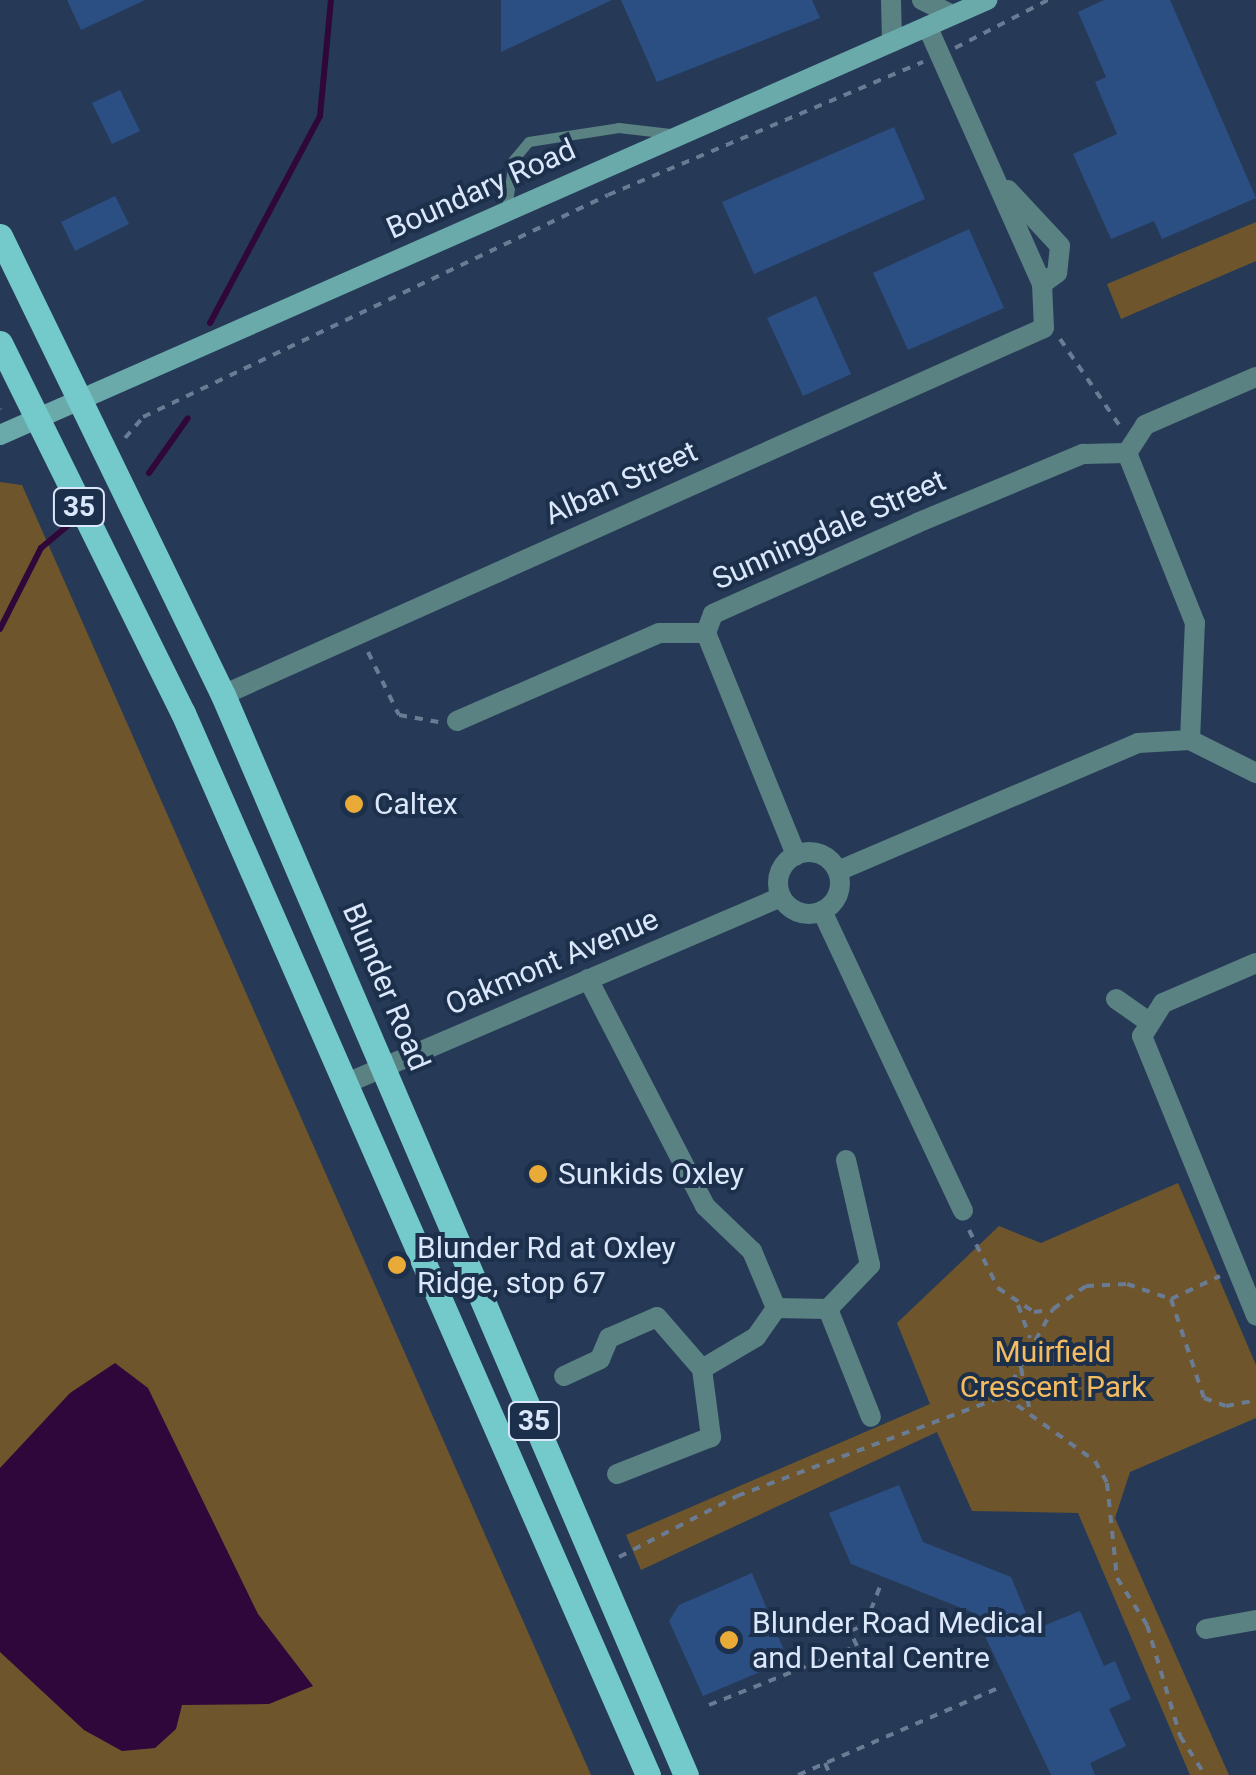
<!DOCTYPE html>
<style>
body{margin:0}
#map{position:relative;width:1256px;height:1775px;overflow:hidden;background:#263a57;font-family:Roboto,sans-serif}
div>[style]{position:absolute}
.green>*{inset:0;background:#6f552b}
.water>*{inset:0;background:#2f073a}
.stream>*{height:6px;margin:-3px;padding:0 3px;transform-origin:3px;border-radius:3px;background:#2f073a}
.building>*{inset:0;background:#2b4f83}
.path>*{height:4px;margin-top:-2px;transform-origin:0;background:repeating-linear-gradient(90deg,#6a7b94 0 8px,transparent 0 16px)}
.lane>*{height:10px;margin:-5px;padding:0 5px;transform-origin:5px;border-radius:5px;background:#5a8283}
.street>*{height:20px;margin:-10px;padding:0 10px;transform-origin:10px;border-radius:10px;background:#5a8283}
.street>.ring{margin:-10px;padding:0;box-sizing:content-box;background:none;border:20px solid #5a8283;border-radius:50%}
.secondary>*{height:20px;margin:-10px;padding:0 10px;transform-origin:10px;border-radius:10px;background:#6aaaab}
.primary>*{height:25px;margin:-12.5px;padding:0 12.5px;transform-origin:12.5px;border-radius:12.5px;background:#74c9cb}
.dots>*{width:28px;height:28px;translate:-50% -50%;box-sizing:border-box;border:5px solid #1c2f4b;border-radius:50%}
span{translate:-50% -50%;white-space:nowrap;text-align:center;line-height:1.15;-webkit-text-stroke:8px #1c2f4b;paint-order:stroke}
.shield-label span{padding:2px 8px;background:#1c2f4b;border:2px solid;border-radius:8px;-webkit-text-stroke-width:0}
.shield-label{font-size:28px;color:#dbe7fa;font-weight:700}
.street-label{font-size:30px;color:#dbe7fa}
.poi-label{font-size:30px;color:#dbe7fa}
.left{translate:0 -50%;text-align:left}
.park-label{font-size:30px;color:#f4bc60}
</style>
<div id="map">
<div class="green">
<i style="clip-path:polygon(1256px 222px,1256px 261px,1121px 319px,1107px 284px)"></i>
<i style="clip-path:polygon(0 482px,22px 485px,591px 1775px,0 1775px)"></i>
<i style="clip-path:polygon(1178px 1183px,1256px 1365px,1256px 1418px,1130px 1472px,1115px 1518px,1229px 1775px,1190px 1775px,1078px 1513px,972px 1511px,937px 1432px,641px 1570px,626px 1535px,930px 1404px,897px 1323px,999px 1226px,1041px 1243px)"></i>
</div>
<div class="water">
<i style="clip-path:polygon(115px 1363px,148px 1388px,258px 1614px,313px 1686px,269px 1704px,182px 1705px,176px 1729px,155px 1748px,122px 1751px,84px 1730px,0 1652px,0 1468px,70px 1393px)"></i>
</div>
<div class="stream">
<i style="left:210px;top:323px;width:234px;rotate:-62deg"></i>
<i style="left:320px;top:116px;width:117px;rotate:-84.6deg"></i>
<i style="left:149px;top:473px;width:67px;rotate:-54.7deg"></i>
<i style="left:0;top:629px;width:91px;rotate:-63.2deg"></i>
<i style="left:41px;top:548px;width:39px;rotate:-40deg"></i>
</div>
<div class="building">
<i style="clip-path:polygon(67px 0,145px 0,81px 30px)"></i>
<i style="clip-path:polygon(501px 0,612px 0,501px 52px)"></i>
<i style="clip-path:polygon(621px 0,812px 0,820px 18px,657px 82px)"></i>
<i style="clip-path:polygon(1104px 0,1170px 0,1256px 198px,1162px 239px,1154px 221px,1111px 239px,1073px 154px,1117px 134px,1095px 82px,1106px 77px,1078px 12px)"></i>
<i style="clip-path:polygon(120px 90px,140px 131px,112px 144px,92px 103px)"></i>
<i style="clip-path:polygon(894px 127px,925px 199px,754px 274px,722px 202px)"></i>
<i style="clip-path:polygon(115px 196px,129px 224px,75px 251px,61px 222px)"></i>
<i style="clip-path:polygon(969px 229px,1004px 308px,908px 350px,873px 273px)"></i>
<i style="clip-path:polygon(816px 296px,851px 374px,803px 396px,767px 318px)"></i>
<i style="clip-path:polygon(899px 1485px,923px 1542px,1011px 1577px,1033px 1630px,1080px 1611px,1104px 1666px,1115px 1661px,1131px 1699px,1109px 1709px,1126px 1746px,1090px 1763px,1095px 1775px,1051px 1775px,974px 1613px,851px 1564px,829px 1513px)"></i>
<i style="clip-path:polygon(752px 1573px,788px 1660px,703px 1696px,669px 1621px,679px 1605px)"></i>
</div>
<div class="path">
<i style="left:955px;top:48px;width:105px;rotate:-27.3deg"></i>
<i style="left:1060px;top:339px;width:104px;rotate:55.5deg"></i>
<i style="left:0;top:409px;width:1px;rotate:45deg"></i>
<i style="left:125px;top:438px;width:28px;rotate:-49deg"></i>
<i style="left:143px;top:417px;width:515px;rotate:-25.52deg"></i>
<i style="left:608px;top:195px;width:342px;rotate:-22.9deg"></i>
<i style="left:368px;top:652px;width:70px;rotate:63.8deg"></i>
<i style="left:399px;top:715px;width:40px;rotate:10deg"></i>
<i style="left:969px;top:1230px;width:65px;rotate:63.4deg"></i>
<i style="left:998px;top:1288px;width:43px;rotate:33.7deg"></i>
<i style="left:1034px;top:1312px;width:16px;rotate:-7deg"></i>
<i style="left:1171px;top:1299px;width:54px;rotate:-25.1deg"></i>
<i style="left:1018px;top:1305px;width:35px;rotate:70deg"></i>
<i style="left:1021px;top:1368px;width:45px;rotate:78.4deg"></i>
<i style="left:1004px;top:1396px;width:100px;rotate:-60.6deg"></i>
<i style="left:1053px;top:1309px;width:40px;rotate:-34.9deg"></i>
<i style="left:1086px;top:1286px;width:41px;rotate:-2.8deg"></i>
<i style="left:1127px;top:1284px;width:46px;rotate:18.8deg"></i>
<i style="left:1171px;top:1299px;width:104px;rotate:71.6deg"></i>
<i style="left:1204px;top:1398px;width:23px;rotate:20deg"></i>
<i style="left:1226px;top:1406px;width:31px;rotate:-11deg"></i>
<i style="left:619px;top:1557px;width:133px;rotate:-27.3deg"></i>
<i style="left:737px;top:1496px;width:285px;rotate:-20.5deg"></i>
<i style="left:1004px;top:1396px;width:112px;rotate:35.5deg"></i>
<i style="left:1095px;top:1461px;width:25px;rotate:61deg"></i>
<i style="left:1107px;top:1483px;width:96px;rotate:84deg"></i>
<i style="left:1117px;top:1578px;width:56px;rotate:57.4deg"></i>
<i style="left:1147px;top:1625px;width:116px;rotate:73.4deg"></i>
<i style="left:1180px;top:1736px;width:46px;rotate:57.3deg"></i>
<i style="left:709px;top:1705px;width:159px;rotate:-21.7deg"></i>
<i style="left:857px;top:1646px;width:17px;rotate:-115deg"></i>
<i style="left:850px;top:1631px;width:16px;rotate:-22deg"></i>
<i style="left:865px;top:1625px;width:44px;rotate:-68.7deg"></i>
<i style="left:825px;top:1763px;width:13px;rotate:67deg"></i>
<i style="left:798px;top:1775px;width:223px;rotate:-23.5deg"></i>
</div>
<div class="lane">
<i style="left:507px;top:210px;width:50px;rotate:-82deg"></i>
<i style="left:514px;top:160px;width:23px;rotate:-50deg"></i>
<i style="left:529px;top:142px;width:91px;rotate:-8.8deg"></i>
<i style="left:619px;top:128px;width:52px;rotate:6.6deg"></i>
</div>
<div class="street">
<i style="left:891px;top:0;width:42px;rotate:88.6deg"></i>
<i style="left:922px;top:0;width:34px;rotate:26deg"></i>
<i style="left:1008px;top:190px;width:76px;rotate:47.1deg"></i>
<i style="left:1060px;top:246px;width:27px;rotate:96deg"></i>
<i style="left:1057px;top:273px;width:19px;rotate:144deg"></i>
<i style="left:706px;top:633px;width:20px;rotate:-70deg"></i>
<i style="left:713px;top:614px;width:223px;rotate:-24deg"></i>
<i style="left:917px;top:523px;width:180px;rotate:-22.6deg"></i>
<i style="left:1083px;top:454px;width:44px;rotate:-1.3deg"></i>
<i style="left:706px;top:633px;width:240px;rotate:67.9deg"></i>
<i style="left:223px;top:695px;width:899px;rotate:-24.09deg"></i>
<i style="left:1044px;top:328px;width:44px;rotate:-92.6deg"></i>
<i style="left:1042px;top:284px;width:282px;rotate:-114deg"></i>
<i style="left:457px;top:721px;width:220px;rotate:-23.5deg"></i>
<i style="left:659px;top:633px;width:47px"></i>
<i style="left:1190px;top:740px;width:117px;rotate:-87.6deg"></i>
<i style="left:1195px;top:623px;width:183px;rotate:-111.8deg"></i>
<i style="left:1127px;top:453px;width:33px;rotate:-57deg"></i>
<i style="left:1145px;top:425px;width:121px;rotate:-23.4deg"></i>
<i class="ring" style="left:778px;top:852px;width:42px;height:42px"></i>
<i style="left:838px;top:871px;width:326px;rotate:-23.1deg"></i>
<i style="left:1138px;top:743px;width:52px;rotate:-3.3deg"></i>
<i style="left:1190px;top:740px;width:74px;rotate:26.6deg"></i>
<i style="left:822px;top:911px;width:331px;rotate:64.8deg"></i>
<i style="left:1256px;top:963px;width:101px;rotate:156.7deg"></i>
<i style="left:1163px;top:1003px;width:39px;rotate:122deg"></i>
<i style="left:1142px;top:1036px;width:302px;rotate:67.8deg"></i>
<i style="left:588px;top:979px;width:255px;rotate:62.7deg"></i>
<i style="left:705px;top:1206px;width:65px;rotate:43.8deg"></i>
<i style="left:752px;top:1251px;width:62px;rotate:67.2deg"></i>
<i style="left:1116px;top:999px;width:37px;rotate:35deg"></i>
<i style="left:347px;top:1083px;width:472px;rotate:-23.2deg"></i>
<i style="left:846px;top:1160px;width:108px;rotate:77.1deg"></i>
<i style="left:870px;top:1265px;width:61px;rotate:133.7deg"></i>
<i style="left:828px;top:1309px;width:116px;rotate:68.3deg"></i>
<i style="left:702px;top:1369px;width:63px;rotate:-30.7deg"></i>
<i style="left:756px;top:1337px;width:35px;rotate:-55deg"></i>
<i style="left:776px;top:1308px;width:52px;rotate:1.1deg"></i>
<i style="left:564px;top:1376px;width:40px;rotate:-25deg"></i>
<i style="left:600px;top:1359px;width:23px;rotate:-67deg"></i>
<i style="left:609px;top:1338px;width:52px;rotate:-23.6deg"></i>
<i style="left:657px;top:1317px;width:69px;rotate:49.1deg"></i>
<i style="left:702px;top:1369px;width:69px;rotate:82.5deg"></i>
<i style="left:711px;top:1437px;width:101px;rotate:158.5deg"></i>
<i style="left:1206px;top:1629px;width:51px;rotate:-10.2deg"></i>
</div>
<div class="secondary">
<i style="left:0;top:435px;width:1079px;rotate:-23.78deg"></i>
</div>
<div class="primary">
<i style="left:0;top:236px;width:510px;rotate:64.09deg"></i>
<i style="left:223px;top:695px;width:1175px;rotate:66.8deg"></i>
<i style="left:0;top:343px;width:413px;rotate:63.7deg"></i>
<i style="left:183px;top:713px;width:1159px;rotate:66.35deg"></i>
</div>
<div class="dots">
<i style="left:354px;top:804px;background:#eaaa38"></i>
<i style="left:538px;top:1174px;background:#eaaa38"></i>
<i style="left:397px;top:1265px;background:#eaaa38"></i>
<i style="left:729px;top:1640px;background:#eaaa38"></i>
</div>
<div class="shield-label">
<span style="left:79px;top:507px">35</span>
<span style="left:534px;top:1421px">35</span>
</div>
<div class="street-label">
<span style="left:481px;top:189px;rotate:-24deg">Boundary Road</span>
<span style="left:621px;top:483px;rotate:-24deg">Alban Street</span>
<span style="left:829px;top:530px;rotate:-24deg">Sunningdale Street</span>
<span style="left:552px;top:962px;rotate:-23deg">Oakmont Avenue</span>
<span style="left:386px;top:987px;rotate:67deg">Blunder Road</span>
</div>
<div class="poi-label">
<span class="left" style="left:374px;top:804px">Caltex</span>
<span class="left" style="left:558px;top:1174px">Sunkids Oxley</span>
<span class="left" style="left:417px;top:1265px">Blunder Rd at Oxley<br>Ridge, stop 67</span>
<span class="left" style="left:752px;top:1640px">Blunder Road Medical<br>and Dental Centre</span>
</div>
<div class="park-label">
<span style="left:1053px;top:1369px">Muirfield<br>Crescent Park</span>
</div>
</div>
